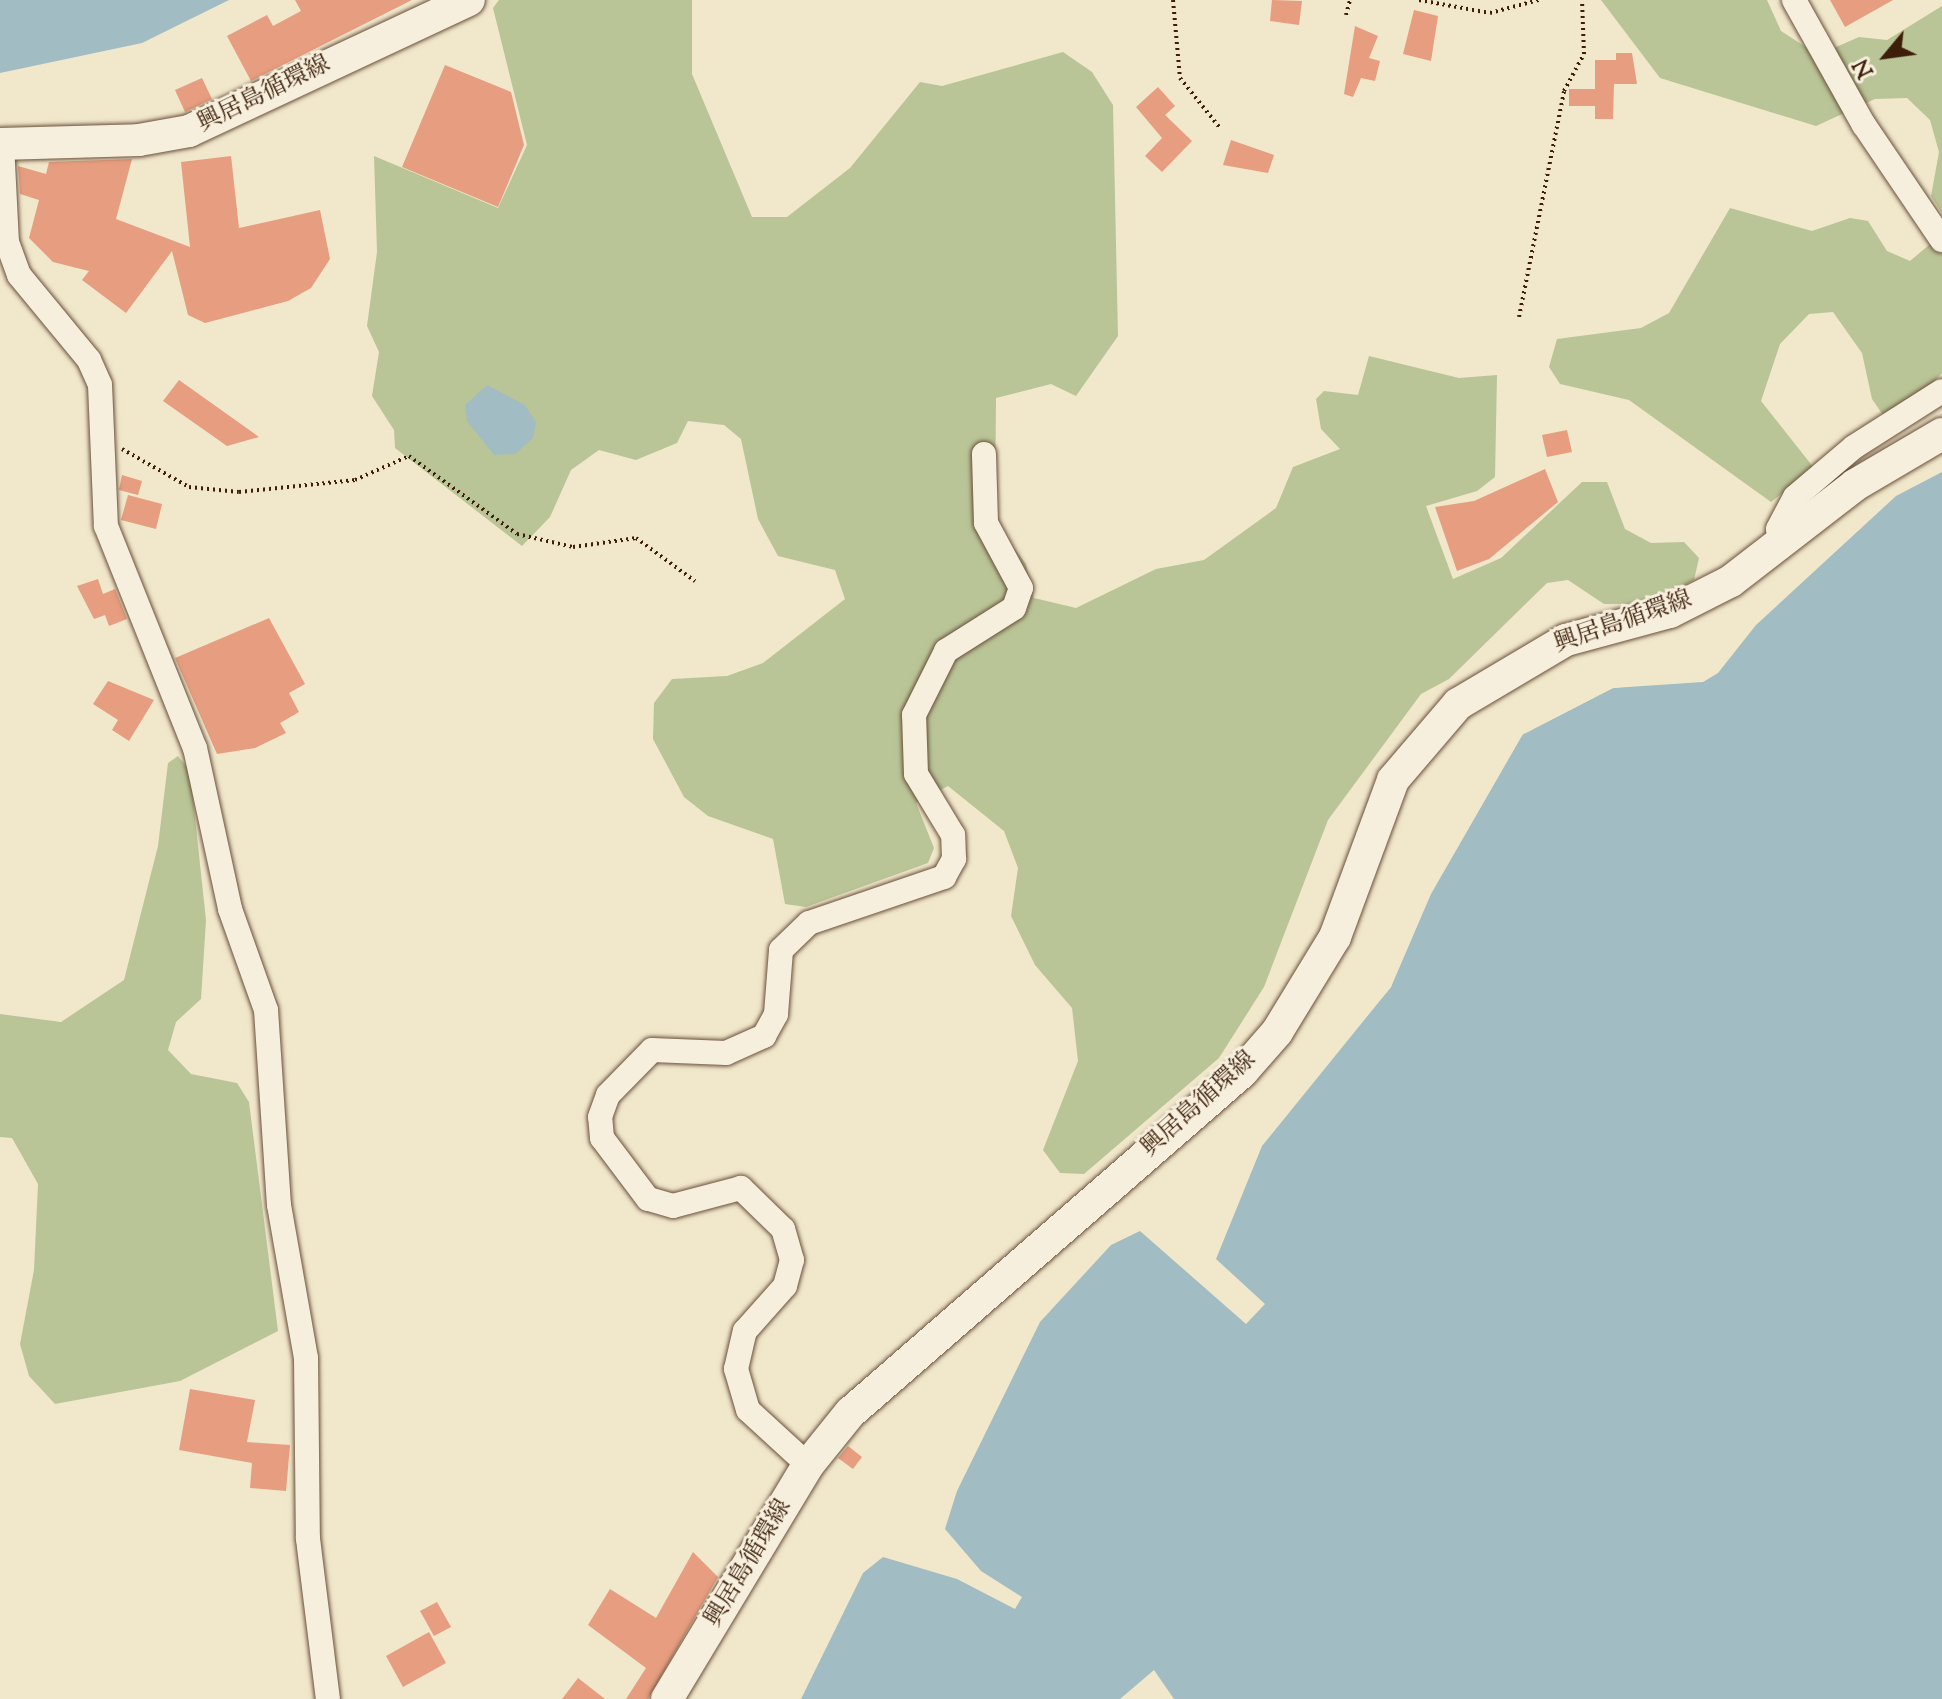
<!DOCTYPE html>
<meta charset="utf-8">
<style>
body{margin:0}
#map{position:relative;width:1942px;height:1699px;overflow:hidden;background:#f1e7cb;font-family:"Sorts Mill Goudy","Noto Serif JP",serif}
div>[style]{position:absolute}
.green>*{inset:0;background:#b9c597}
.water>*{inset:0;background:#a1bcc3}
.pier>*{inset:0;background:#f1e7cb}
.building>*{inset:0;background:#e79d7f}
.path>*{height:4px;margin-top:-2px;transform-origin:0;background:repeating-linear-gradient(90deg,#3d1e09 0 2px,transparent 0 6px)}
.roads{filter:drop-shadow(0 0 2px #6a503a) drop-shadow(0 0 2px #6a503a)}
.minor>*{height:24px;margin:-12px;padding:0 12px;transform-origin:12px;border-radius:12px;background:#f6efdd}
.secondary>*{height:32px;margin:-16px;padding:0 16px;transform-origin:16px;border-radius:16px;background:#f6efdd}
span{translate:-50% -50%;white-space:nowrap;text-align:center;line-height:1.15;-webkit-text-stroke:6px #f6efdd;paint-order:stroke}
.street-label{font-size:24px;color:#3d1e09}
.north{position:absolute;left:1846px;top:16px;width:80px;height:80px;-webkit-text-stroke:6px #f6efdd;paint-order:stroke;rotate:241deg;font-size:22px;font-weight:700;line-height:32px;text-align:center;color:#3d1e09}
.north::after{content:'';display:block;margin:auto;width:28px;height:36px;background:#3d1e09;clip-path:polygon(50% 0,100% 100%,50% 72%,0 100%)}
</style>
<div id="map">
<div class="green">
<i style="clip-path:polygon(499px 0,692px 0,692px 74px,752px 217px,787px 217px,850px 168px,920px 82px,942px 86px,1063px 52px,1092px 72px,1113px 105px,1118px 336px,1076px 396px,1051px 384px,996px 398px,995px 523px,1026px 564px,1034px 598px,1076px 608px,1156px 569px,1204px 560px,1276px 508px,1293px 467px,1340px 449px,1321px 429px,1316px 399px,1324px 391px,1358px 395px,1369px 356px,1459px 378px,1497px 375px,1495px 477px,1477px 491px,1426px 506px,1453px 579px,1501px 558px,1582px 482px,1607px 482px,1625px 529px,1651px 543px,1684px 542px,1699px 558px,1694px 580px,1648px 604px,1604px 604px,1568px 580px,1547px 583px,1449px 679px,1421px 694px,1328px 820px,1264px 987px,1219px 1058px,1084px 1174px,1060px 1173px,1043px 1150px,1078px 1061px,1072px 1008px,1035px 965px,1011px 916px,1018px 868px,1004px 831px,948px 786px,916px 803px,934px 848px,928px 863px,806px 907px,785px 904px,773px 839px,708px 816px,684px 797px,653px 739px,654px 703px,672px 679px,727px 676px,763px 663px,845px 599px,835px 570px,778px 556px,758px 519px,741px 439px,724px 425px,688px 421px,677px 443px,636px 460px,599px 450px,571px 470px,550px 517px,522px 546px,395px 448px,394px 430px,372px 396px,379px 352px,367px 326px,377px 252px,374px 156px,498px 208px,527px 145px,493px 8px)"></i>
<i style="clip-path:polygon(1601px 0,1767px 0,1781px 31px,1818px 55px,1859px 37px,1887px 40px,1942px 6px,1942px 213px,1931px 196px,1939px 152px,1930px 120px,1907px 98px,1875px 99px,1816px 126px,1660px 78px)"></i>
<i style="clip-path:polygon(1730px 208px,1812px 231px,1850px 218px,1868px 221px,1887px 251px,1910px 261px,1942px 234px,1942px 373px,1921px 396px,1885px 418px,1872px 399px,1862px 353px,1833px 312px,1809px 314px,1780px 344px,1761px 401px,1814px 468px,1771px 502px,1629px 400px,1560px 384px,1549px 367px,1557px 339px,1641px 328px,1669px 313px)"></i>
<i style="clip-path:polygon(178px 756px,190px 771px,206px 920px,201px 999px,176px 1022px,168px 1050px,191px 1074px,237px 1083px,249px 1102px,278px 1331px,180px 1381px,55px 1404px,29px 1376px,20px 1344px,34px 1270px,38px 1184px,12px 1138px,0 1137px,0 1014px,61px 1022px,124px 980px,158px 846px,168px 763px)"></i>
</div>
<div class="water">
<i style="clip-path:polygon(0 0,229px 0,142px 43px,0 73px)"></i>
<i style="clip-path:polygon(487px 385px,525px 405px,536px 422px,533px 438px,515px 454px,494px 455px,467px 421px,465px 405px)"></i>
<i style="clip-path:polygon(1942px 472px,1942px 1699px,801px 1699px,863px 1573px,883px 1557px,957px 1579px,1015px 1609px,1022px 1597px,981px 1571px,945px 1529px,957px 1491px,1040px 1322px,1111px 1245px,1140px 1231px,1246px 1324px,1265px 1304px,1216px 1259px,1262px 1146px,1391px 987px,1431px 894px,1523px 734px,1613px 688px,1703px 682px,1718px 673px,1756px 625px,1896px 496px)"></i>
</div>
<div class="pier">
<i style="clip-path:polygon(1677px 674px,1693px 680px,1613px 688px,1516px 738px,1566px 702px,1612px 685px)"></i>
<i style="clip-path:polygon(1406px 941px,1391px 987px,1257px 1148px,1388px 985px)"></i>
<i style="clip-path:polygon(1154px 1670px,1174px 1699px,1120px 1699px)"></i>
</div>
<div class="building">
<i style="clip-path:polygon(295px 0,412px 0,251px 81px,227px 36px,267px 15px,273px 26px,301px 11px)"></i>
<i style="clip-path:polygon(1272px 0,1302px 1px,1299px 25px,1270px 21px)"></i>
<i style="clip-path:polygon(1830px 0,1893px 0,1845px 27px)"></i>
<i style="clip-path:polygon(1414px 10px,1438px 16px,1431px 61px,1403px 54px)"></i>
<i style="clip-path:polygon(1355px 26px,1378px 36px,1369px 58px,1380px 61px,1375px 81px,1361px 78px,1353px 97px,1344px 94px)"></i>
<i style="clip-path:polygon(1616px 53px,1632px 53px,1637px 84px,1614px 84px,1613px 119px,1595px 119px,1595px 106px,1569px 106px,1569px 89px,1595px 89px,1595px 60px,1616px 60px)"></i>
<i style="clip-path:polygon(445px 65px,511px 92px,524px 145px,498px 207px,402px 167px)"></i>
<i style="clip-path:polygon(202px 78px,212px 99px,185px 112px,175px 90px)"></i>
<i style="clip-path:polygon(1158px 87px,1175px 106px,1165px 115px,1192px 141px,1162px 172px,1145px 156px,1162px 138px,1136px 107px)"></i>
<i style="clip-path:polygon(1231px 140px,1274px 155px,1268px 173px,1223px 165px)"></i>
<i style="clip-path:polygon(231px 156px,239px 228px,320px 210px,330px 259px,311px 288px,288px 301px,205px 323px,188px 315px,172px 251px,126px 313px,82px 280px,89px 271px,53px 262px,29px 238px,39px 200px,20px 194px,18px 166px,46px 174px,49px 162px,132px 159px,116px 219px,190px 247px,181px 162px)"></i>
<i style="clip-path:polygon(179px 380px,259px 437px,227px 446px,163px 401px)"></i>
<i style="clip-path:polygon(1567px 430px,1572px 452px,1547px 457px,1542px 435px)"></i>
<i style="clip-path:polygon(1545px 469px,1558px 502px,1489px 559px,1457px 571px,1435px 507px,1474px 501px)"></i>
<i style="clip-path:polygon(122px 475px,142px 481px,138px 495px,119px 490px)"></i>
<i style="clip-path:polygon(128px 495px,162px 504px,156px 529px,121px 520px)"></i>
<i style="clip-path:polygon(98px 579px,103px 594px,115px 589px,127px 619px,109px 626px,105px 615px,94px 619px,77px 586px)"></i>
<i style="clip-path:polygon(269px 618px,305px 684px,289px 693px,299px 712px,280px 723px,286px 733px,255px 748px,217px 754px,175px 658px)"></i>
<i style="clip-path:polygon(108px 681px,154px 700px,129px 741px,112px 730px,118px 720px,93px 704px)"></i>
<i style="clip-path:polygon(190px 1389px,255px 1400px,247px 1442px,290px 1445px,286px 1491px,250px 1488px,252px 1463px,179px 1450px)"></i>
<i style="clip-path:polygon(848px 1446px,862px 1457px,853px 1469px,838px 1458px)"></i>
<i style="clip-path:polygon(693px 1552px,718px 1577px,648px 1699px,626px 1699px,646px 1668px,588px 1625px,610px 1589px,656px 1618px)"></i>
<i style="clip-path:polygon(437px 1602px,451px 1627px,434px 1636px,420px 1611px)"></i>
<i style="clip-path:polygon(429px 1632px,446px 1663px,403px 1687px,386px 1656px)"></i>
<i style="clip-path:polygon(578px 1678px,605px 1699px,562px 1699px)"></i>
</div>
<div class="path">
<i style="left:1173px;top:0;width:78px;rotate:84.9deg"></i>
<i style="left:1180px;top:78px;width:64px;rotate:51.3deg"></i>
<i style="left:1419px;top:0;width:72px;rotate:10.4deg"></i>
<i style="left:1490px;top:13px;width:51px;rotate:-14.9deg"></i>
<i style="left:1346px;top:15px;width:16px;rotate:-75deg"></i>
<i style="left:1519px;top:317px;width:230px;rotate:-78.7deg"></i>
<i style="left:1564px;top:91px;width:42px;rotate:-61.6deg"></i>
<i style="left:1584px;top:54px;width:54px;rotate:-92.1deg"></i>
<i style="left:122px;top:449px;width:77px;rotate:29.6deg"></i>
<i style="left:189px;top:487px;width:50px;rotate:5.7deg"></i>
<i style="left:239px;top:492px;width:117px;rotate:-5.9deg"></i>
<i style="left:355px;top:480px;width:59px;rotate:-24deg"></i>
<i style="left:409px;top:456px;width:133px;rotate:35.8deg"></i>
<i style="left:517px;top:534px;width:57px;rotate:13.1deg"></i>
<i style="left:573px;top:547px;width:64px;rotate:-8.1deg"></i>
<i style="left:636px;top:538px;width:73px;rotate:36.1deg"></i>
</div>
<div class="roads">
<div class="minor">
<i style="left:1794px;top:0;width:143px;rotate:60.8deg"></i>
<i style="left:1864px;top:125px;width:139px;rotate:55.9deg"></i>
<i style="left:2px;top:144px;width:98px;rotate:87.1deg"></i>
<i style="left:7px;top:242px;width:35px;rotate:70deg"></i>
<i style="left:19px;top:275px;width:110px;rotate:50.5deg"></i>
<i style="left:89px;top:360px;width:27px;rotate:66deg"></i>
<i style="left:100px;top:385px;width:141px;rotate:87.6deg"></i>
<i style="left:106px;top:526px;width:239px;rotate:68.2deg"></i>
<i style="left:195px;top:748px;width:165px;rotate:77.7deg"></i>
<i style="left:230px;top:909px;width:107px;rotate:70.4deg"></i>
<i style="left:266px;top:1010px;width:195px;rotate:86.2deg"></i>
<i style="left:279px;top:1205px;width:155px;rotate:80deg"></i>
<i style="left:306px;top:1358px;width:181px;rotate:89.4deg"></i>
<i style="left:308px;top:1539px;width:161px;rotate:82.9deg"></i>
<i style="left:1781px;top:547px;width:18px;rotate:-99deg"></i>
<i style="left:1778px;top:529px;width:36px;rotate:-62deg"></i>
<i style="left:1795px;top:497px;width:77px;rotate:-40.3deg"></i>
<i style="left:1854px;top:447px;width:104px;rotate:-32.5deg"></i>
<i style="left:808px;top:1465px;width:81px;rotate:-137.5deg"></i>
<i style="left:748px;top:1410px;width:43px;rotate:-106.3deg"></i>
<i style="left:736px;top:1369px;width:39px;rotate:-77deg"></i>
<i style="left:745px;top:1331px;width:60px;rotate:-48.4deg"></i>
<i style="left:785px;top:1286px;width:27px;rotate:-75deg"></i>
<i style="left:792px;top:1260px;width:32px;rotate:-106deg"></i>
<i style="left:783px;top:1229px;width:59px;rotate:-135.7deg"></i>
<i style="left:741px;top:1188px;width:70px;rotate:165.2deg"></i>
<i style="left:673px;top:1206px;width:26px;rotate:-164deg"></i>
<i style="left:648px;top:1199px;width:76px;rotate:-127deg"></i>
<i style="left:602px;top:1138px;width:21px;rotate:-95deg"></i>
<i style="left:600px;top:1117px;width:23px;rotate:-70deg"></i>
<i style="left:608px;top:1095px;width:63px;rotate:-45.6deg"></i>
<i style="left:652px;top:1050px;width:74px;rotate:2.3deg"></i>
<i style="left:726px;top:1053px;width:42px;rotate:-24.1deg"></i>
<i style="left:764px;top:1036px;width:25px;rotate:-61deg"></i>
<i style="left:776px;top:1014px;width:64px;rotate:-85.5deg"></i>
<i style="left:781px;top:950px;width:39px;rotate:-44deg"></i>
<i style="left:809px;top:923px;width:143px;rotate:-18.8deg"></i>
<i style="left:944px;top:877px;width:21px;rotate:-61deg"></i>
<i style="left:954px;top:859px;width:24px;rotate:-92deg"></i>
<i style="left:953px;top:835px;width:71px;rotate:-121.2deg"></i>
<i style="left:916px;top:774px;width:59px;rotate:-91.9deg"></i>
<i style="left:914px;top:715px;width:72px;rotate:-63.4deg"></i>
<i style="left:946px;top:651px;width:80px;rotate:-32.3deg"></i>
<i style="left:1014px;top:608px;width:21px;rotate:-71deg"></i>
<i style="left:1021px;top:588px;width:74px;rotate:-118.3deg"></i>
<i style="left:986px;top:523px;width:69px;rotate:-91.7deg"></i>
</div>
<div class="secondary">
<i style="left:0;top:144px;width:139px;rotate:-1.6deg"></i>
<i style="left:139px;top:140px;width:51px;rotate:-10.2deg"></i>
<i style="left:189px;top:131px;width:309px;rotate:-25.1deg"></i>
<i style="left:667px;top:1699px;width:273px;rotate:-58.9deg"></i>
<i style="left:808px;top:1465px;width:67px;rotate:-51.1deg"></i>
<i style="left:850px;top:1413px;width:520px;rotate:-41.02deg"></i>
<i style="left:1242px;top:1072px;width:53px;rotate:-48.8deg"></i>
<i style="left:1277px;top:1032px;width:111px;rotate:-58.6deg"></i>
<i style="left:1335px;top:937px;width:167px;rotate:-69.7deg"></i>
<i style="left:1393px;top:780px;width:100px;rotate:-49.5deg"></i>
<i style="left:1458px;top:704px;width:126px;rotate:-30.7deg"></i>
<i style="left:1566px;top:640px;width:108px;rotate:-15.1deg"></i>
<i style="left:1670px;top:612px;width:68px;rotate:-26.9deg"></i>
<i style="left:1731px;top:581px;width:157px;rotate:-37.7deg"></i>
<i style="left:1855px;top:485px;width:101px;rotate:-30.4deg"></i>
</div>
</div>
<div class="street-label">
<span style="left:264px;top:95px;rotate:-26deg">興居島循環線</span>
<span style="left:1623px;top:623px;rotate:-19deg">興居島循環線</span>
<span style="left:1199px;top:1105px;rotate:-42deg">興居島循環線</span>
<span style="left:749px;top:1564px;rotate:-59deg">興居島循環線</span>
</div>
<div class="north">N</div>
</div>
